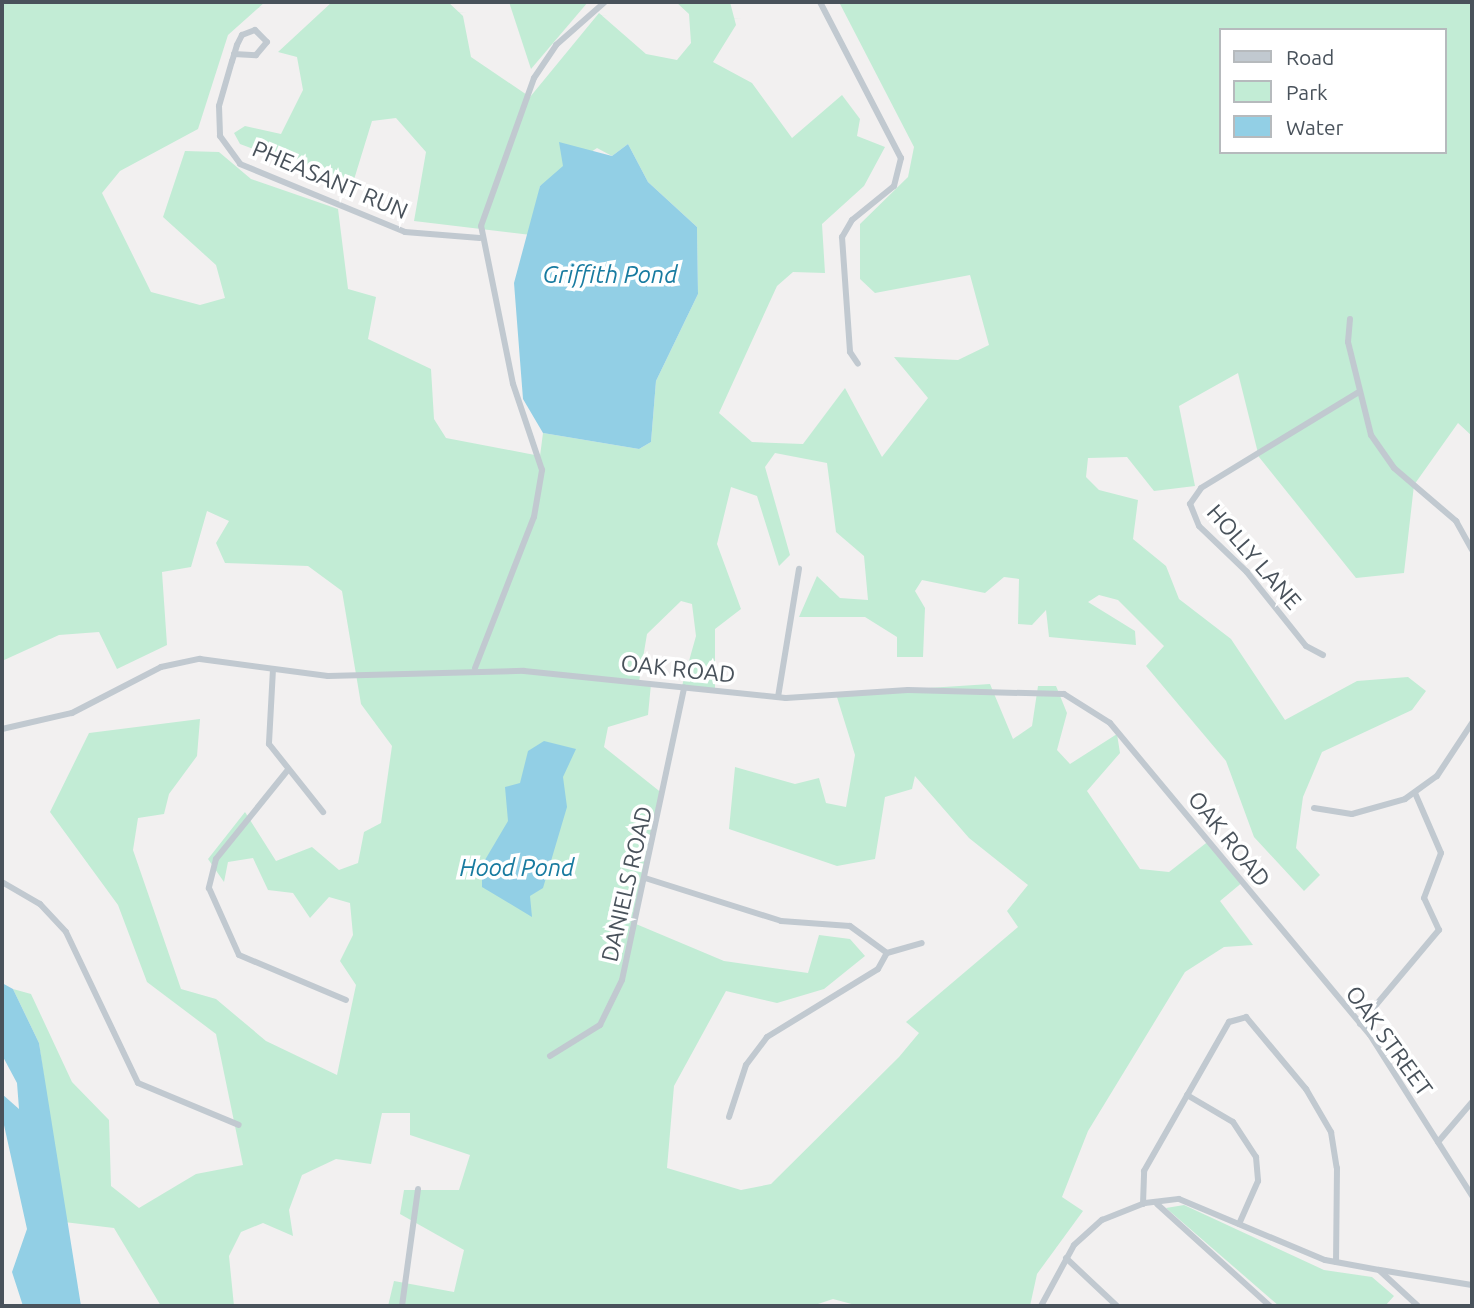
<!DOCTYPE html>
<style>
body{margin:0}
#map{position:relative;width:1474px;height:1308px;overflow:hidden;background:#f2f0f0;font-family:Ubuntu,sans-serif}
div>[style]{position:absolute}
.green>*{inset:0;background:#c2ecd5}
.water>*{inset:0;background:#92cfe5}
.minor>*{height:6px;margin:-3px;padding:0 3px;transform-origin:3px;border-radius:3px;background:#c1c9d0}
span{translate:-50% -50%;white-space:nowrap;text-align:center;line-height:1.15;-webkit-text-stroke:7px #fff;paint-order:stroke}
.street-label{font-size:23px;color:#49525b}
.water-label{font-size:24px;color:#187ba0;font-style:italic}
.frame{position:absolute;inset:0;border:4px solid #49525b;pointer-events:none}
.legend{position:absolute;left:1219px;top:28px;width:228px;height:126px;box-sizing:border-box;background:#fff;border:2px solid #b6babd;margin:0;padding:9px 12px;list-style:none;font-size:21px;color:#49525b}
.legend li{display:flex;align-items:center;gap:14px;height:35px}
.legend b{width:35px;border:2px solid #b6babd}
</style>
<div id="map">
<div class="green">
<i style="clip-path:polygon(evenodd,2px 2px,265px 2px,228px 35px,198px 129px,120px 171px,102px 193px,151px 292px,200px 305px,225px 298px,216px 265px,163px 217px,185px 151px,219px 152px,251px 179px,338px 209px,348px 289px,376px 297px,368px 339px,431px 369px,434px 419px,446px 438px,540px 456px,543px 433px,639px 449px,651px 442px,656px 381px,698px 294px,697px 227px,648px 182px,628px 144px,612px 156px,597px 148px,540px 186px,531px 235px,414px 221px,426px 152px,396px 118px,372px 121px,352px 186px,240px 144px,234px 133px,245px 126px,281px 134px,303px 90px,297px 57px,278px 52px,332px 2px,448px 2px,463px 16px,471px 57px,530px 97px,599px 13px,646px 54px,677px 60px,691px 43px,689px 14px,676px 2px,730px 2px,736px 25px,713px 62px,752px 83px,792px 138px,842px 95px,860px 119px,857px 136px,885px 147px,864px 186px,822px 224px,825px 273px,793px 272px,777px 286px,719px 413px,752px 442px,803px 444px,845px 388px,882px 457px,928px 398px,894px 357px,958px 360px,989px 345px,970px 275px,875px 293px,860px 279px,860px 224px,908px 177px,914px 147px,839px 2px,1472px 2px,1472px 436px,1458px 423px,1414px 485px,1404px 573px,1356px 578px,1259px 457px,1238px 373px,1179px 406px,1195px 486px,1154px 491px,1127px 457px,1088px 458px,1086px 477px,1099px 490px,1138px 500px,1133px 539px,1166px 566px,1179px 599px,1231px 639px,1285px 720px,1357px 681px,1408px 677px,1426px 691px,1412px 710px,1322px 752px,1303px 797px,1296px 848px,1320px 875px,1304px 891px,1254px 837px,1226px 761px,1146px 666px,1164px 646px,1118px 600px,1099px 595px,1088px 602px,1135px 631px,1136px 645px,1049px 637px,1046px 610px,1032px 625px,1018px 624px,1019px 579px,1004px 577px,985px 593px,922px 580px,915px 591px,925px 608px,923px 657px,897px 657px,897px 637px,865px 617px,799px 617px,817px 576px,840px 598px,868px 600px,864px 556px,836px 532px,827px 463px,775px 453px,765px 467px,790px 555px,779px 566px,757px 496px,731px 487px,717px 544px,741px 609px,715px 629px,715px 690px,682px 686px,696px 636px,692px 604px,681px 601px,647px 634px,639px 682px,651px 684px,648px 715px,608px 727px,604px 747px,663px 794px,636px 924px,724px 961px,808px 973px,819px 935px,850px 939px,865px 956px,824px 989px,777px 1003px,726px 991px,674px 1086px,667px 1168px,741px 1190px,771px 1184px,899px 1057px,919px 1033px,906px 1022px,1018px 927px,1007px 911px,1028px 885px,969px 838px,915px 776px,912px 789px,885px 797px,875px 859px,837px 866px,729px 829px,735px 767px,795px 784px,819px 778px,826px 803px,846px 807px,855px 755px,836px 694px,990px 684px,1013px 739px,1032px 726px,1038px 686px,1056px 686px,1067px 713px,1057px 750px,1070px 764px,1117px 734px,1120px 753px,1087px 791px,1140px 869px,1169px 872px,1210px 840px,1244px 881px,1220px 901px,1253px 945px,1224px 947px,1185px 972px,1088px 1131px,1062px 1197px,1083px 1211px,1037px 1274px,1030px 1306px,859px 1306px,833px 1299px,812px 1306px,388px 1306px,394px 1281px,454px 1292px,464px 1250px,400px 1214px,404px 1190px,459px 1190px,470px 1155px,410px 1135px,410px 1113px,382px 1113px,371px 1164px,336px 1159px,302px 1175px,289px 1210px,293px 1236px,263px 1223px,241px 1232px,229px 1256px,234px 1306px,161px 1306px,114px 1228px,64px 1222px,39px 1043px,13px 989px,31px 994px,72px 1082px,109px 1120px,111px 1186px,139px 1208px,196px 1174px,243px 1165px,216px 1034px,147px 982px,118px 905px,50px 812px,89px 733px,200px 719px,197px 756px,169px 794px,164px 814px,138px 818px,133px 850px,181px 989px,216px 999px,266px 1041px,337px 1075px,356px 985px,340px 961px,353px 935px,350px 903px,329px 897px,310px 918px,293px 893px,268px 890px,253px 858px,228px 862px,224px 882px,208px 859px,245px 812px,276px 861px,312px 847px,339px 870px,358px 863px,364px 832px,381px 823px,392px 746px,361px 704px,342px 591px,308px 566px,225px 563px,216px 543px,229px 521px,207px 511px,191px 567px,162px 572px,167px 645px,117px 669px,99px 632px,59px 635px,2px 661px,2px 2px,1220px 30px,1444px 30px,1444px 152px,1220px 152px,1220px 30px)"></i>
<i style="clip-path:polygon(509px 2px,588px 2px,531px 69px)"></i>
<i style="clip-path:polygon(1184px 1205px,1324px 1270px,1372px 1277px,1394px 1296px,1385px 1306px,1279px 1306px,1166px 1208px)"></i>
</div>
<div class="water">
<i style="clip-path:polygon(559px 142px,612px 156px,628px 144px,648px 182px,697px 227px,698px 294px,656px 381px,651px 442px,639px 449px,543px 433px,523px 399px,514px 283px,540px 186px,563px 166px)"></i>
<i style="clip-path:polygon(544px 741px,576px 749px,563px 777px,567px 807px,543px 888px,530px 896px,532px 917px,482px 887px,482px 865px,508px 821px,505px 787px,520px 783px,528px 751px)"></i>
<i style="clip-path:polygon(2px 983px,13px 989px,39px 1043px,81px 1306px,23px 1306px,12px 1272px,27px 1229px,2px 1116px,2px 1094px,19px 1109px,17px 1083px,2px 1055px)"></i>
</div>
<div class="minor">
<i style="left:820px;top:2px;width:176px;rotate:62.6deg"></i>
<i style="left:901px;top:158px;width:29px;rotate:104deg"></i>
<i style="left:894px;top:186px;width:54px;rotate:141deg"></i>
<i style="left:852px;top:220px;width:20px;rotate:120deg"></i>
<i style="left:842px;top:237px;width:115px;rotate:86deg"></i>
<i style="left:850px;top:352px;width:14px;rotate:56deg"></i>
<i style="left:234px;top:54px;width:22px;rotate:3deg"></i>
<i style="left:256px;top:55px;width:17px;rotate:-50deg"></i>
<i style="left:267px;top:42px;width:17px;rotate:-135deg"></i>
<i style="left:255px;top:30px;width:14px;rotate:159deg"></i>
<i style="left:242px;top:35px;width:11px;rotate:117deg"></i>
<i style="left:237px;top:45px;width:17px;rotate:107deg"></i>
<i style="left:232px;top:61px;width:47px;rotate:106.1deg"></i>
<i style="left:219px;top:106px;width:30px;rotate:88deg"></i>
<i style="left:220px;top:136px;width:34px;rotate:54deg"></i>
<i style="left:240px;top:164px;width:178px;rotate:22.4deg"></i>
<i style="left:405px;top:232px;width:75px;rotate:4.6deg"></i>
<i style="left:1350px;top:319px;width:23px;rotate:95deg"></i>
<i style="left:1348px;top:342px;width:96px;rotate:76.1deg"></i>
<i style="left:1371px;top:435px;width:40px;rotate:55.1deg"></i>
<i style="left:1394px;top:468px;width:82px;rotate:40.5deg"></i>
<i style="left:1456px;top:521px;width:33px;rotate:61deg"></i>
<i style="left:1323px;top:655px;width:19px;rotate:-152deg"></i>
<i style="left:1306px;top:646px;width:95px;rotate:-128.6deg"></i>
<i style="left:1247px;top:572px;width:66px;rotate:-136.2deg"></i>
<i style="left:1199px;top:526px;width:24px;rotate:-112deg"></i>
<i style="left:1190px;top:504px;width:19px;rotate:-55deg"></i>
<i style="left:1201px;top:488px;width:185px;rotate:-31.3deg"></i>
<i style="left:475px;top:668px;width:162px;rotate:-68.7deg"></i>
<i style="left:534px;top:517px;width:48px;rotate:-80.3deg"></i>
<i style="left:542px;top:470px;width:91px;rotate:-108.6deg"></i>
<i style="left:513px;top:384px;width:161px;rotate:-101.4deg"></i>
<i style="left:481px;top:226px;width:157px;rotate:-70.3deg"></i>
<i style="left:534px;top:78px;width:40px;rotate:-56deg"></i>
<i style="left:556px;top:45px;width:65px;rotate:-41.3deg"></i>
<i style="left:273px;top:669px;width:75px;rotate:93.1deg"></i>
<i style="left:269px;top:744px;width:87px;rotate:51.5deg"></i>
<i style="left:778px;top:697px;width:130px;rotate:-80.7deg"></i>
<i style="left:2px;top:729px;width:72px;rotate:-12.9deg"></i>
<i style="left:72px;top:713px;width:100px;rotate:-27.3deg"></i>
<i style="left:161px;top:667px;width:40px;rotate:-12deg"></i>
<i style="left:200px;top:659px;width:129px;rotate:7.6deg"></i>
<i style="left:328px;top:676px;width:196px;rotate:-1.5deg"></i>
<i style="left:524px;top:671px;width:263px;rotate:5.9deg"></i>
<i style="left:786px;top:698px;width:122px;rotate:-3.8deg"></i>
<i style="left:908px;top:690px;width:156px;rotate:1.5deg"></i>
<i style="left:1064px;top:694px;width:54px;rotate:32.2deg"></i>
<i style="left:1110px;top:723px;width:406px;rotate:50.2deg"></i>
<i style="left:1370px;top:1035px;width:191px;rotate:57.6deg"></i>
<i style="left:287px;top:771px;width:113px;rotate:128.9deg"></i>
<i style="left:216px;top:859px;width:30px;rotate:104deg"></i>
<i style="left:209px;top:888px;width:73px;rotate:65.9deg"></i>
<i style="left:239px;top:955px;width:116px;rotate:22.8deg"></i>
<i style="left:1314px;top:808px;width:38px;rotate:9deg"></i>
<i style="left:1352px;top:814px;width:55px;rotate:-15.8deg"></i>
<i style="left:1405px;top:799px;width:39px;rotate:-36deg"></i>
<i style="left:1437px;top:776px;width:64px;rotate:-56.6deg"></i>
<i style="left:645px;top:878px;width:143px;rotate:17.5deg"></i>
<i style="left:781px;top:921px;width:69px;rotate:4.1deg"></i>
<i style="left:850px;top:926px;width:46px;rotate:36.1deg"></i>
<i style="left:2px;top:882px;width:44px;rotate:30.1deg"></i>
<i style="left:40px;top:904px;width:38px;rotate:47deg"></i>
<i style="left:66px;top:932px;width:167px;rotate:64.5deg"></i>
<i style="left:138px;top:1083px;width:109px;rotate:22.6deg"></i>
<i style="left:887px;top:953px;width:36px;rotate:-16deg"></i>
<i style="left:1360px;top:1024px;width:123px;rotate:-50deg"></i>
<i style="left:1439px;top:930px;width:35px;rotate:-115deg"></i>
<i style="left:1424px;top:898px;width:48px;rotate:-69.3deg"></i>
<i style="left:1441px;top:853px;width:65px;rotate:-113.4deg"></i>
<i style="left:550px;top:1056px;width:59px;rotate:-31.8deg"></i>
<i style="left:600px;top:1025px;width:50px;rotate:-63.9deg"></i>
<i style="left:622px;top:980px;width:299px;rotate:-78deg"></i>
<i style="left:1187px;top:1095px;width:53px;rotate:30.4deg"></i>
<i style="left:1233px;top:1122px;width:42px;rotate:56.7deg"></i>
<i style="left:1256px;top:1157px;width:24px;rotate:85deg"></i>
<i style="left:1258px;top:1181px;width:47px;rotate:113.8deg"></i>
<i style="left:729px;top:1117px;width:55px;rotate:-71.9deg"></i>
<i style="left:746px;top:1065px;width:35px;rotate:-53deg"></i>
<i style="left:767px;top:1037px;width:130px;rotate:-31.5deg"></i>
<i style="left:878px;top:969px;width:18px;rotate:-61deg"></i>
<i style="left:1438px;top:1142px;width:52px;rotate:-49.6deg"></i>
<i style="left:1143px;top:1204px;width:33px;rotate:-88deg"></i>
<i style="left:1144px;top:1171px;width:172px;rotate:-60.3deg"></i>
<i style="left:1229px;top:1022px;width:18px;rotate:-16deg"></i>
<i style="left:1246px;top:1017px;width:94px;rotate:50.2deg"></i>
<i style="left:1306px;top:1089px;width:50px;rotate:59.8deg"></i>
<i style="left:1331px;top:1132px;width:36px;rotate:81deg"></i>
<i style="left:1337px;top:1168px;width:94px;rotate:90.6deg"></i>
<i style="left:1157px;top:1204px;width:152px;rotate:42.1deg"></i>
<i style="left:1066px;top:1258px;width:70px;rotate:43.3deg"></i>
<i style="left:1380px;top:1270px;width:93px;rotate:9.3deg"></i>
<i style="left:402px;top:1306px;width:118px;rotate:-82.2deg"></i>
<i style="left:1041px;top:1306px;width:69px;rotate:-61.6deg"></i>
<i style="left:1074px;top:1245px;width:38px;rotate:-42deg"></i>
<i style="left:1102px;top:1220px;width:46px;rotate:-21.6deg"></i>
<i style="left:1145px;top:1203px;width:34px;rotate:-7deg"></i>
<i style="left:1179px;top:1199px;width:158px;rotate:22.7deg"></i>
<i style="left:1325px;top:1260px;width:55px;rotate:10.5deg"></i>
<i style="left:1379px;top:1270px;width:53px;rotate:42.7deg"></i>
</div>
<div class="street-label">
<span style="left:330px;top:180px;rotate:23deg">PHEASANT RUN</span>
<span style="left:1254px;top:557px;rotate:49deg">HOLLY LANE</span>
<span style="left:678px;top:669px;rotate:6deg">OAK ROAD</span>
<span style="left:1229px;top:839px;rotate:51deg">OAK ROAD</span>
<span style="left:627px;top:884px;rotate:-77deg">DANIELS ROAD</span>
<span style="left:1389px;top:1041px;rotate:54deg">OAK STREET</span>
</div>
<div class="water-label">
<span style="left:610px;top:275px">Griffith Pond</span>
<span style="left:517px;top:868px">Hood Pond</span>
</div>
<div class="frame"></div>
<ul class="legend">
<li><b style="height:9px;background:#c1c9d0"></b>Road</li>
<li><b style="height:19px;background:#c2ecd5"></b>Park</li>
<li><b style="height:19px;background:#92cfe5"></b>Water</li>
</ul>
</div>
